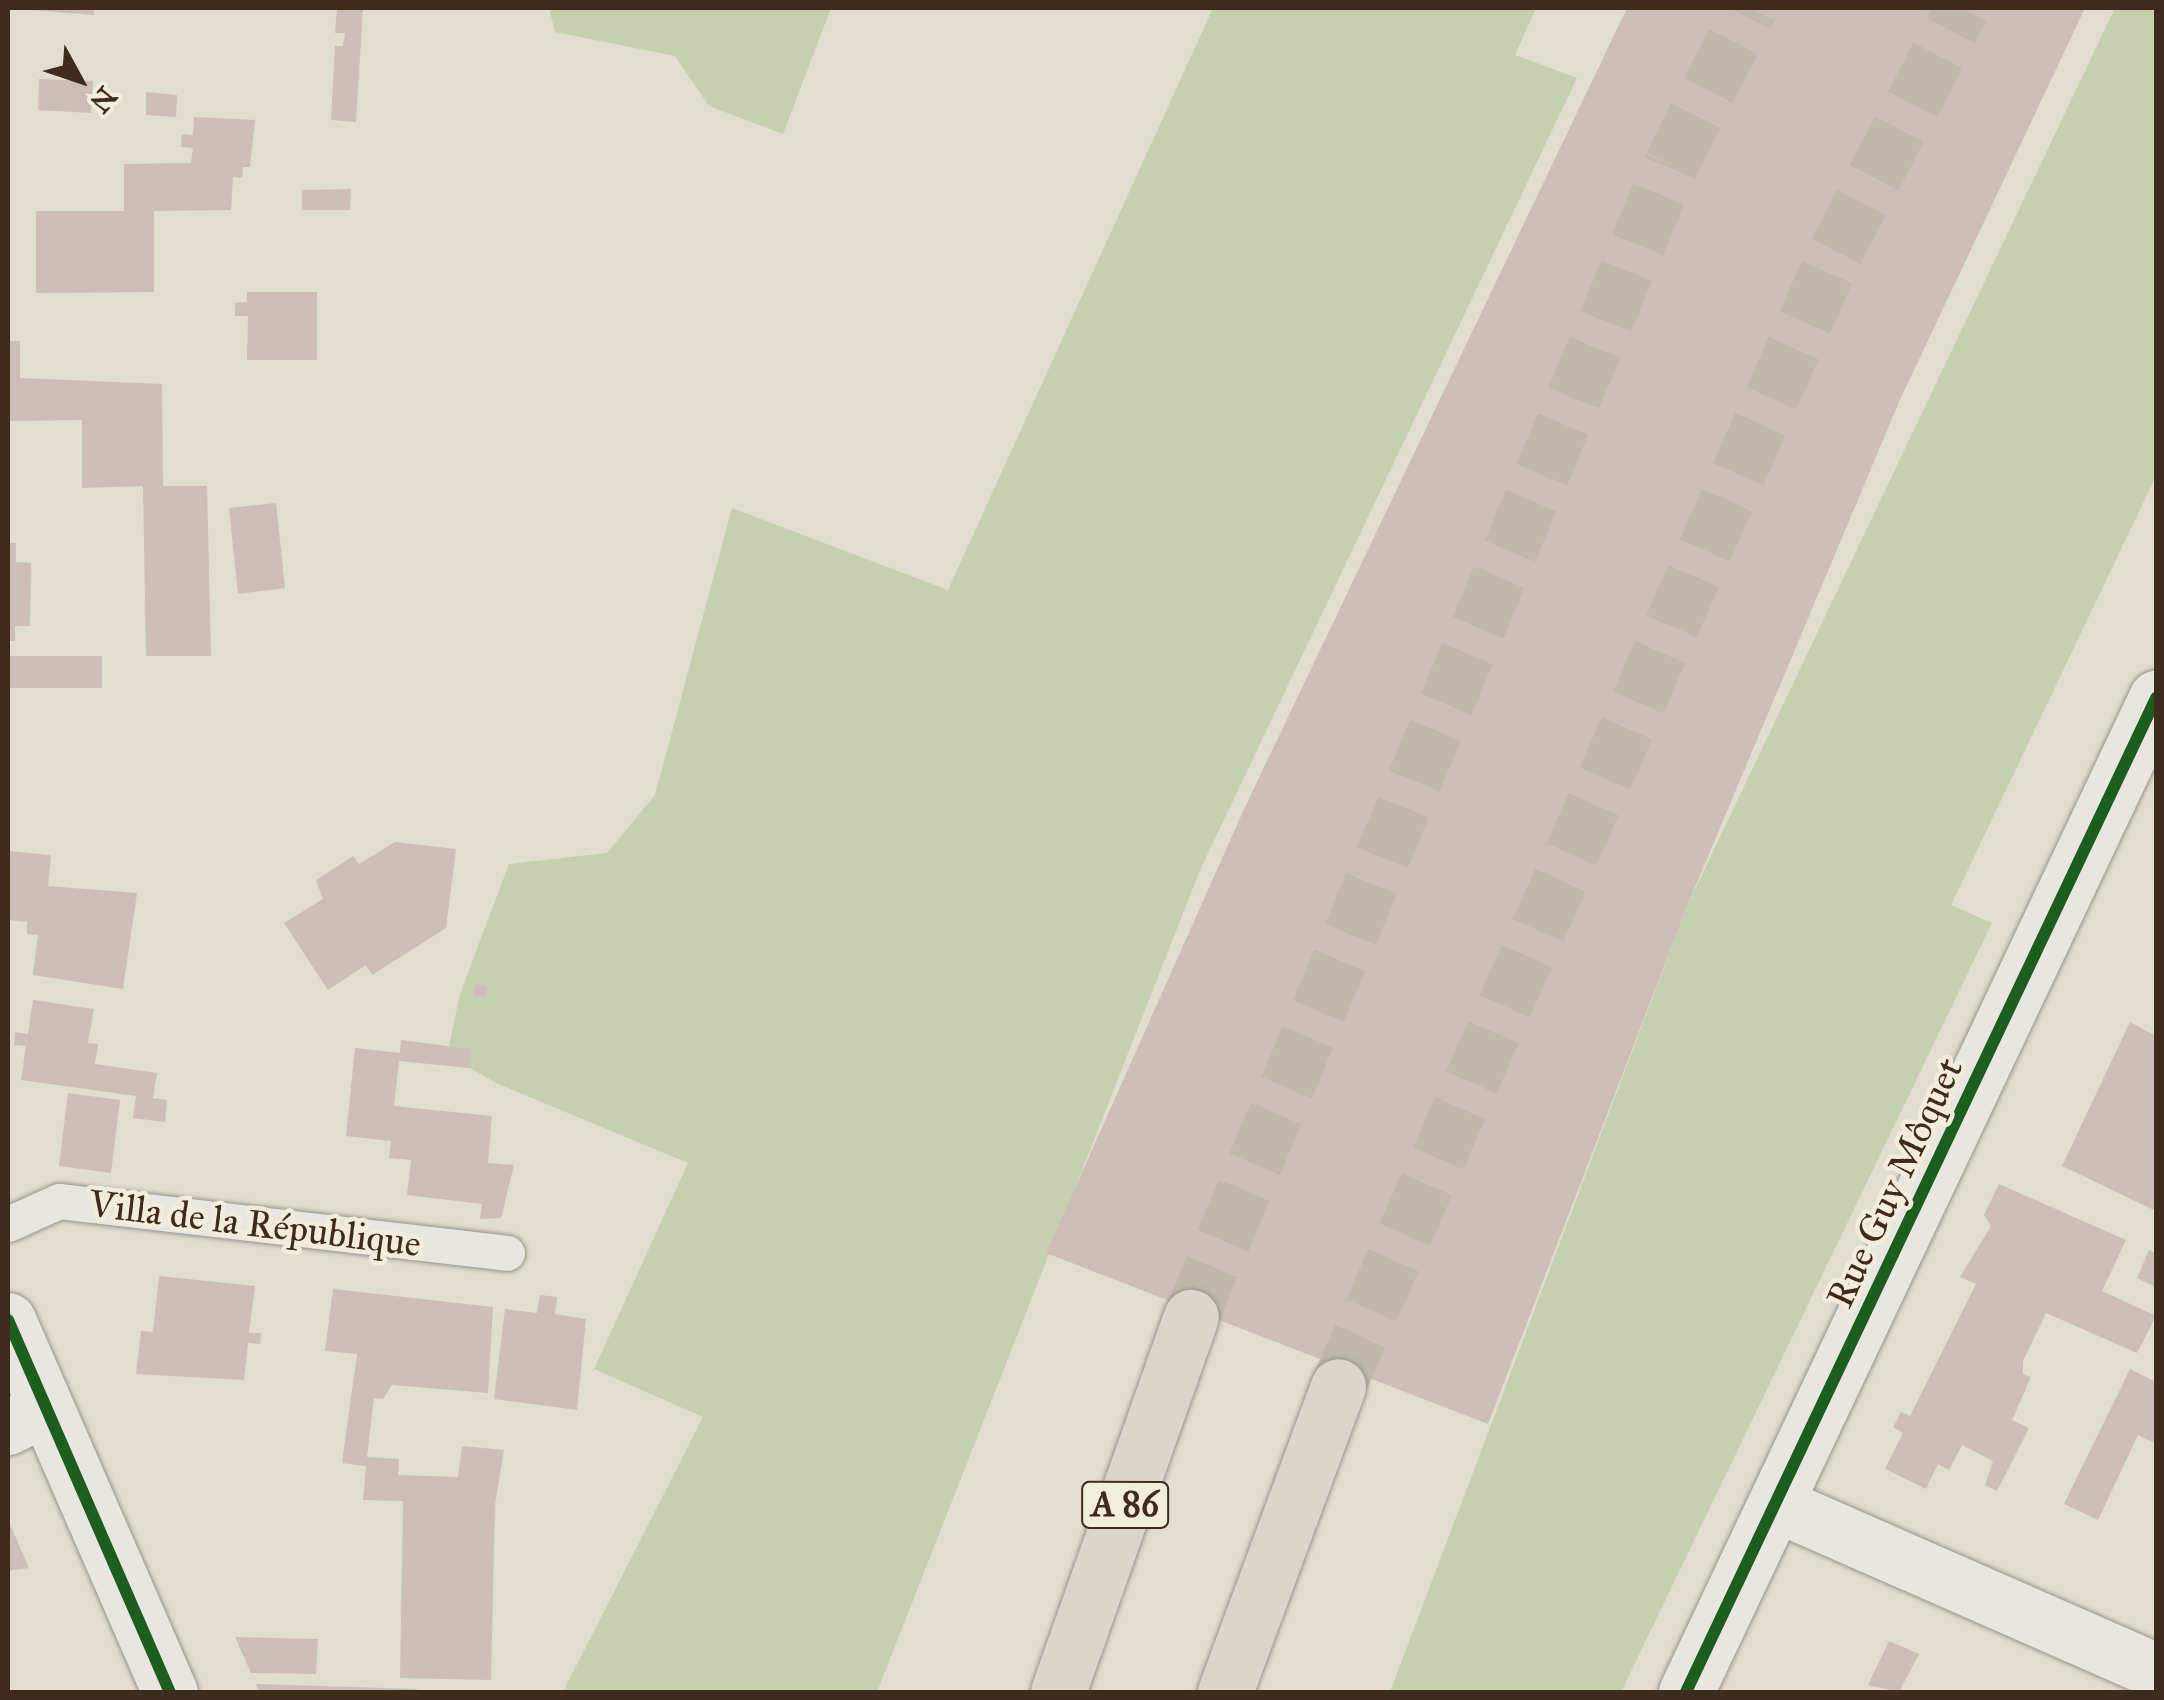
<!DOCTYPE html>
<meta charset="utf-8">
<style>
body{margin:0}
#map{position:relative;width:2164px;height:1700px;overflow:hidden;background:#e1ddcf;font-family:"IM FELL Great Primer",serif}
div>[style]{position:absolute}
.green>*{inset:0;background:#c7cfb1}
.building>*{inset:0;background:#cdbfb7}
.motorway-tunnel>*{height:55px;margin-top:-27.5px;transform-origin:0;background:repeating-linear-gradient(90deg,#c0b9ab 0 55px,transparent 0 83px)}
.roads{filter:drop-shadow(0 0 2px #99948b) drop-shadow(0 0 2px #99948b)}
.service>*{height:35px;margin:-17.5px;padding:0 17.5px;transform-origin:17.5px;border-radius:17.5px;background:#e9e6df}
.minor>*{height:55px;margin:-27.5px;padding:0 27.5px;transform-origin:27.5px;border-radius:27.5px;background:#e9e6df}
.tertiary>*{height:55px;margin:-27.5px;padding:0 27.5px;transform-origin:27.5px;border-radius:27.5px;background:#e9e6df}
.motorway>*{height:55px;margin:-27.5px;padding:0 27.5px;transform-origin:27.5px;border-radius:27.5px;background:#dcd6ca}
.cycleway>*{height:12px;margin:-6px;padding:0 6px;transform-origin:6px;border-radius:6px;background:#1b5e20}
span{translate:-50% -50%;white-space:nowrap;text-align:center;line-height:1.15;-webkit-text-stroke:9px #f1ecdb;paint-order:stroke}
.shield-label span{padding:2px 8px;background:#f1ecdb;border:2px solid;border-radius:8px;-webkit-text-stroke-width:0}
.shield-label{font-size:35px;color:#3e2b1d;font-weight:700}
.street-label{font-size:38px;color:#3e2b1d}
.frame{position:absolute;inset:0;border:10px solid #3e2b1d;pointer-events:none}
.north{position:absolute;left:30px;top:30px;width:100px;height:100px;-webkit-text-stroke:8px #f1ecdb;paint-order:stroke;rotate:130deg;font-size:28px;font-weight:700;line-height:40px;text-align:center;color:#3e2b1d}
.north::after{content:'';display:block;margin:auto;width:35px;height:45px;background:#3e2b1d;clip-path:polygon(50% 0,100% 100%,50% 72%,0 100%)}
</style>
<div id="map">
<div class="green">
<i style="clip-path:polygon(549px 8px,831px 8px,783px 134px,709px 106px,675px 56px,555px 32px)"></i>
<i style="clip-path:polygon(1213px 8px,1536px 8px,1515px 55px,1577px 78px,1200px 870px,877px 1692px,563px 1692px,703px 1417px,594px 1369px,688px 1163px,496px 1083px,447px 1055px,460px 994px,509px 864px,607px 853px,655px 795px,732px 508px,948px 590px)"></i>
<i style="clip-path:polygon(2115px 8px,2156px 8px,2156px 476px,1951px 905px,1992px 923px,1621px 1692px,1390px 1692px,1688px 904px)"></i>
</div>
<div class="building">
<i style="clip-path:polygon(32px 8px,94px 8px,94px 15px,31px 10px)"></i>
<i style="clip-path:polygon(337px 8px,363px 8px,356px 122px,331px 120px,335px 46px,343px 46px,345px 33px,335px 33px)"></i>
<i style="clip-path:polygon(1627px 8px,2085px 8px,1899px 402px,1688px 904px,1488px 1424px,1046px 1253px,1245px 807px)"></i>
<i style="clip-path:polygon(39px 79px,93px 81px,91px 113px,38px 110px)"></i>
<i style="clip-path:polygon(146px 92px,177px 95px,176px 117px,146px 115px)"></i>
<i style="clip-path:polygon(194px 117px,255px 120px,250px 167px,243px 167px,242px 178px,233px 177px,231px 210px,154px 211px,154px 292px,36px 293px,36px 211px,124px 211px,124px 164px,191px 163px,193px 148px,181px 147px,182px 134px,193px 135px)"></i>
<i style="clip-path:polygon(351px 189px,350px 210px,302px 210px,302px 190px)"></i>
<i style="clip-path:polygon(247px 292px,317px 292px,317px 360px,247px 360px,248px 316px,235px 316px,235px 303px,247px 302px)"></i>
<i style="clip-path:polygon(8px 341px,20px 341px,20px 378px,162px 384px,163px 486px,207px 486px,211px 656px,146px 656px,143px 486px,82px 488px,82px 420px,8px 421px)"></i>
<i style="clip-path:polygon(276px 503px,285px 588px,238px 594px,229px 508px)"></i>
<i style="clip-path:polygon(8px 543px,16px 543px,16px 562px,31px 563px,30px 626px,15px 626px,15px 641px,8px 641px)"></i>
<i style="clip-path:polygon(8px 656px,102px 656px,102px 688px,8px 688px)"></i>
<i style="clip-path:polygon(395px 842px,456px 849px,446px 928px,372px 975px,366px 965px,328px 990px,284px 923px,323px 899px,316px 880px,353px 856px,359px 864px)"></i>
<i style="clip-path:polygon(8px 851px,51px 855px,48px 886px,137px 893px,123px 989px,33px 975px,38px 935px,27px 934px,27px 922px,8px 920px)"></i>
<i style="clip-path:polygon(475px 985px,487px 986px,486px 997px,474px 996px)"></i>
<i style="clip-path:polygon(33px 1000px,94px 1009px,88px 1043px,98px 1044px,95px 1064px,157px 1073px,153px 1098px,167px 1100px,165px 1122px,133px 1118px,136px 1096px,21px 1080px,26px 1046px,14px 1045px,15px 1032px,28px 1034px)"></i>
<i style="clip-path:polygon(2130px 1022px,2156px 1036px,2156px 1211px,2062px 1166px)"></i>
<i style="clip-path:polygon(401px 1040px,471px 1049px,469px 1068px,399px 1061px,394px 1106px,492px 1116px,488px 1163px,514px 1165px,501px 1218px,480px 1219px,482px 1204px,407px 1195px,411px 1160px,389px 1158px,391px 1141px,346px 1136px,355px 1048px,400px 1053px)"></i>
<i style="clip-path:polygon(68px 1093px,120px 1100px,111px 1173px,59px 1166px)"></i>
<i style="clip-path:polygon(1999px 1184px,2126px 1240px,2102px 1291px,2156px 1316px,2137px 1353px,2046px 1313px,2023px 1361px,2023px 1374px,2031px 1377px,2012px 1420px,2029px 1428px,1997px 1491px,1985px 1485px,1993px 1461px,1962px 1445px,1949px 1470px,1938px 1464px,1926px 1489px,1885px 1469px,1903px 1433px,1893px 1427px,1901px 1412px,1910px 1416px,1976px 1284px,1960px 1277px,1991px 1226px,1984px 1215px)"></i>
<i style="clip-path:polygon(2149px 1250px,2156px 1253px,2156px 1287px,2137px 1278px)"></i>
<i style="clip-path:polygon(159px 1276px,255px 1286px,249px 1333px,261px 1333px,260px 1344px,248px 1343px,244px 1380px,136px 1374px,141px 1331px,153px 1332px)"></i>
<i style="clip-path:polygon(333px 1289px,493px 1307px,488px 1393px,392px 1385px,383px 1399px,374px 1398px,367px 1457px,399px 1459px,398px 1475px,458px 1477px,462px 1446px,504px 1450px,495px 1505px,491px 1680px,400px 1678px,403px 1501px,363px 1500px,366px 1466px,342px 1463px,357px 1354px,325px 1351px)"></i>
<i style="clip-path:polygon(540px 1295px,557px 1297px,555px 1314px,586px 1319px,577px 1410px,494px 1399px,505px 1309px,537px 1313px)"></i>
<i style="clip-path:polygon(2130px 1369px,2156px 1382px,2156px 1444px,2138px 1435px,2098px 1520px,2064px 1504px)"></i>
<i style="clip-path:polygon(8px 1520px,29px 1568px,8px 1571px)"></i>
<i style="clip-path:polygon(235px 1637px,318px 1639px,316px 1674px,251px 1673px)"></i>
<i style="clip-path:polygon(1889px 1641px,1919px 1654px,1899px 1692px,1868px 1685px)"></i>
<i style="clip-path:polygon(256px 1684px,417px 1689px,417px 1692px,259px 1692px)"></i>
</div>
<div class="motorway-tunnel">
<i style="left:1191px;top:1317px;width:1249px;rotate:-67.4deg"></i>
<i style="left:1671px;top:164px;width:175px;rotate:-63.1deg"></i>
<i style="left:1338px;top:1386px;width:1239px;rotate:-66.31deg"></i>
<i style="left:1836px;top:251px;width:274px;rotate:-62.6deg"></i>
</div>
<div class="roads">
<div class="service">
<i style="left:8px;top:1224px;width:56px;rotate:-24.3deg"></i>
<i style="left:59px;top:1201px;width:451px;rotate:6.6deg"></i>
</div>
<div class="minor">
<i style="left:8px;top:1427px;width:40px;rotate:-26.6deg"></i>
<i style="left:1776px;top:1504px;width:415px;rotate:23.7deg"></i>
<i style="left:1686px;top:1692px;width:1100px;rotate:-64.69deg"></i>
</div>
<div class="tertiary">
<i style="left:8px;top:1320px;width:406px;rotate:66.5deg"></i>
</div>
<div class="motorway">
<i style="left:1058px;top:1692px;width:398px;rotate:-70.5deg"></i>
<i style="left:1225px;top:1692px;width:326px;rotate:-69.7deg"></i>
</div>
</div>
<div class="cycleway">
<i style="left:8px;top:1320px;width:406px;rotate:66.5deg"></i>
<i style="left:1686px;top:1692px;width:1100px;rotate:-64.69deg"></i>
</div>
<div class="shield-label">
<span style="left:1125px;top:1505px">A 86</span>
</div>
<div class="street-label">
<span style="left:1895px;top:1183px;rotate:-65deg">Rue Guy Môquet</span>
<span style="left:255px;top:1224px;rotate:7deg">Villa de la République</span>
</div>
<div class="frame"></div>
<div class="north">N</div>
</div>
